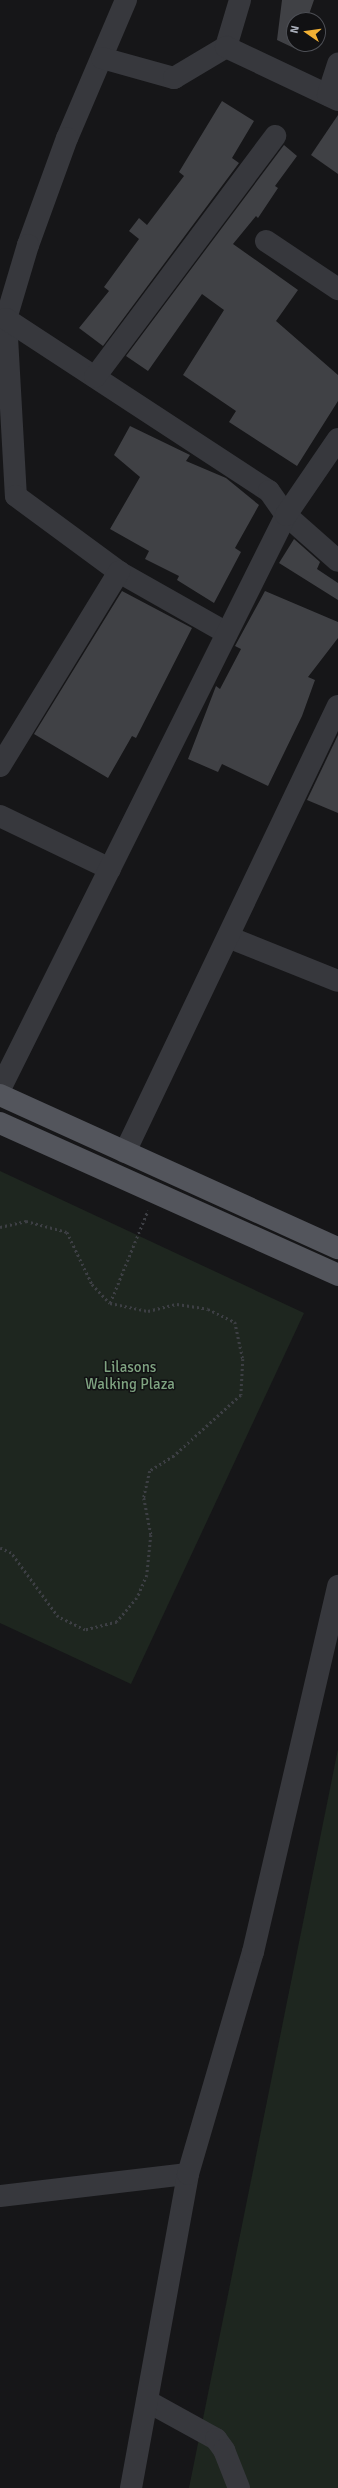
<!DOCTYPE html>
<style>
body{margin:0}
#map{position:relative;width:338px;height:2488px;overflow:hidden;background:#161618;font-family:Signika,sans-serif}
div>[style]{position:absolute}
.green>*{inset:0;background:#1e261f}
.building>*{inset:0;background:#404145}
.path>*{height:2.5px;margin-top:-1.25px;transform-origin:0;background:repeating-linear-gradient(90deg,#3d3f44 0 2px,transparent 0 5px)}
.minor>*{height:22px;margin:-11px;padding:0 11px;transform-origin:11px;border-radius:11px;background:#37383d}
.major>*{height:22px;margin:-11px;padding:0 11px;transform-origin:11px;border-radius:11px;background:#53555c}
span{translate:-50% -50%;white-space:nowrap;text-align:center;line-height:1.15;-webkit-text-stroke:3px #111113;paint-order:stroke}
.park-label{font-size:15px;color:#7fa381}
.north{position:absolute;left:286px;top:12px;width:40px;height:40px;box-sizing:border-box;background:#111113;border:1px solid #4d4f55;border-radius:50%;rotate:283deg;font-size:11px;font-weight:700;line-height:16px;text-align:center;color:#a8adb8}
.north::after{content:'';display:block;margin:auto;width:14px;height:18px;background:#f2b134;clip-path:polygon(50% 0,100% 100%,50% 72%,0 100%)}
</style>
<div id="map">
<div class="green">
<i style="clip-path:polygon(0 1171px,304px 1313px,131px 1684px,0 1623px)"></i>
<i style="clip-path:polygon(338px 1749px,338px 2488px,189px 2488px)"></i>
</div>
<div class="building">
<i style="clip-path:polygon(282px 0,314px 0,307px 20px,294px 20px,296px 49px,277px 40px)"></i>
<i style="clip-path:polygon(222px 101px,254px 121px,232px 158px,239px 163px,103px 346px,79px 328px,109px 291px,104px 287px,139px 239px,129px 231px,139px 218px,147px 225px,184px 176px,179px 172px)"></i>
<i style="clip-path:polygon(338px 115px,338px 174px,311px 155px)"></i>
<i style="clip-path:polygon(284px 145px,297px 156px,275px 186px,278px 188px,258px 218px,256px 216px,233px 244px,298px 290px,276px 321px,338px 375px,338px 401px,297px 466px,229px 422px,236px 411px,183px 375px,224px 310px,202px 294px,148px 371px,126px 356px)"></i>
<i style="clip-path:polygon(130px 426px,190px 455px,186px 461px,226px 478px,259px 505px,235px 548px,241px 552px,214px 603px,177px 580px,179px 576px,145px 559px,149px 551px,110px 529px,140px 477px,114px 455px)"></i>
<i style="clip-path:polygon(294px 539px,320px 562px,317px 569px,338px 583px,338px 600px,279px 563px)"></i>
<i style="clip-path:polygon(122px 591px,192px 628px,136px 738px,132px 736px,108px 778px,34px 734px)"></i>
<i style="clip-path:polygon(265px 591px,338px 622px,338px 638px,308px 677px,315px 680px,302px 716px,268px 786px,222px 764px,218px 772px,188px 759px,216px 686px,220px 689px,241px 649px,235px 646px)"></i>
<i style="clip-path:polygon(338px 735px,338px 813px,307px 800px)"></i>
</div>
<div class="path">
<i style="left:0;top:1227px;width:27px;rotate:-13deg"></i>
<i style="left:26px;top:1221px;width:42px;rotate:15deg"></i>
<i style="left:67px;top:1232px;width:58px;rotate:64.3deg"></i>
<i style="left:92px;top:1284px;width:26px;rotate:47deg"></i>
<i style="left:110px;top:1303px;width:39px;rotate:12deg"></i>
<i style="left:148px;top:1311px;width:30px;rotate:-14deg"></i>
<i style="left:177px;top:1304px;width:31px;rotate:9deg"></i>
<i style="left:208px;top:1309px;width:30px;rotate:26deg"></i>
<i style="left:235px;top:1322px;width:38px;rotate:78deg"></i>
<i style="left:243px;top:1359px;width:36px;rotate:93deg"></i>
<i style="left:241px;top:1395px;width:91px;rotate:137.7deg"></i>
<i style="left:174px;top:1456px;width:28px;rotate:148deg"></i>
<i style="left:150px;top:1471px;width:28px;rotate:103deg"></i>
<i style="left:144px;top:1498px;width:38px;rotate:79deg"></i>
<i style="left:151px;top:1535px;width:40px;rotate:95.7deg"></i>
<i style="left:147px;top:1575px;width:25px;rotate:113deg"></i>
<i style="left:137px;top:1598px;width:31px;rotate:130deg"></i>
<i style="left:117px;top:1622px;width:33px;rotate:166deg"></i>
<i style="left:85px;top:1630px;width:30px;rotate:-154deg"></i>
<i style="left:58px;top:1617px;width:79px;rotate:-126.3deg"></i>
<i style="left:11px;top:1553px;width:12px;rotate:-156deg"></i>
<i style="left:110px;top:1303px;width:100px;rotate:-67.8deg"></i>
</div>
<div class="minor">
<i style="left:126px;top:0;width:150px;rotate:113.1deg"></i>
<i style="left:67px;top:138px;width:114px;rotate:110deg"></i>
<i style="left:28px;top:245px;width:77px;rotate:106.6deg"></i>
<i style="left:6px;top:319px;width:177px;rotate:86.8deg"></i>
<i style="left:16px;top:496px;width:128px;rotate:36.4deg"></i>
<i style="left:119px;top:572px;width:124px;rotate:29.5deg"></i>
<i style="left:226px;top:47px;width:49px;rotate:-73.4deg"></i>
<i style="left:102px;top:58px;width:75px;rotate:15.5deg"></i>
<i style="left:174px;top:78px;width:61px;rotate:-30.8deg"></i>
<i style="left:226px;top:47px;width:124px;rotate:25.3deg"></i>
<i style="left:328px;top:95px;width:33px;rotate:-72deg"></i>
<i style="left:266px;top:241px;width:87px;rotate:33.7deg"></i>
<i style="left:0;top:319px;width:6px"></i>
<i style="left:6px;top:319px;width:314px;rotate:33.2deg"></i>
<i style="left:269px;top:491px;width:29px;rotate:55deg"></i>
<i style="left:286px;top:515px;width:69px;rotate:41.5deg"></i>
<i style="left:95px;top:377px;width:301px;rotate:-53.2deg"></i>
<i style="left:0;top:766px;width:228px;rotate:-58.5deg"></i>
<i style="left:0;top:816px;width:122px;rotate:25.7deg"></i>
<i style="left:228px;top:937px;width:118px;rotate:21.8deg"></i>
<i style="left:0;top:1089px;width:641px;rotate:-63.51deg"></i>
<i style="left:286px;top:515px;width:92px;rotate:-55.6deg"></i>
<i style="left:125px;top:1152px;width:494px;rotate:-64.5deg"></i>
<i style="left:0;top:2196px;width:189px;rotate:-6.7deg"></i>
<i style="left:147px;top:2401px;width:79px;rotate:28.8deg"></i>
<i style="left:216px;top:2439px;width:14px;rotate:54deg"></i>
<i style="left:224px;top:2450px;width:41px;rotate:68.5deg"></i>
<i style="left:131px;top:2488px;width:319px;rotate:-79.7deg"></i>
<i style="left:188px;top:2174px;width:231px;rotate:-73.7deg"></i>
<i style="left:253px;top:1952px;width:376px;rotate:-76.9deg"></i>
</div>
<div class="major">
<i style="left:0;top:1095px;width:371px;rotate:24.4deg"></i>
<i style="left:0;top:1123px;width:371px;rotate:24.2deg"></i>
</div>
<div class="park-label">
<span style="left:130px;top:1376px">Lilasons<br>Walking Plaza</span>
</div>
<div class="north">N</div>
</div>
